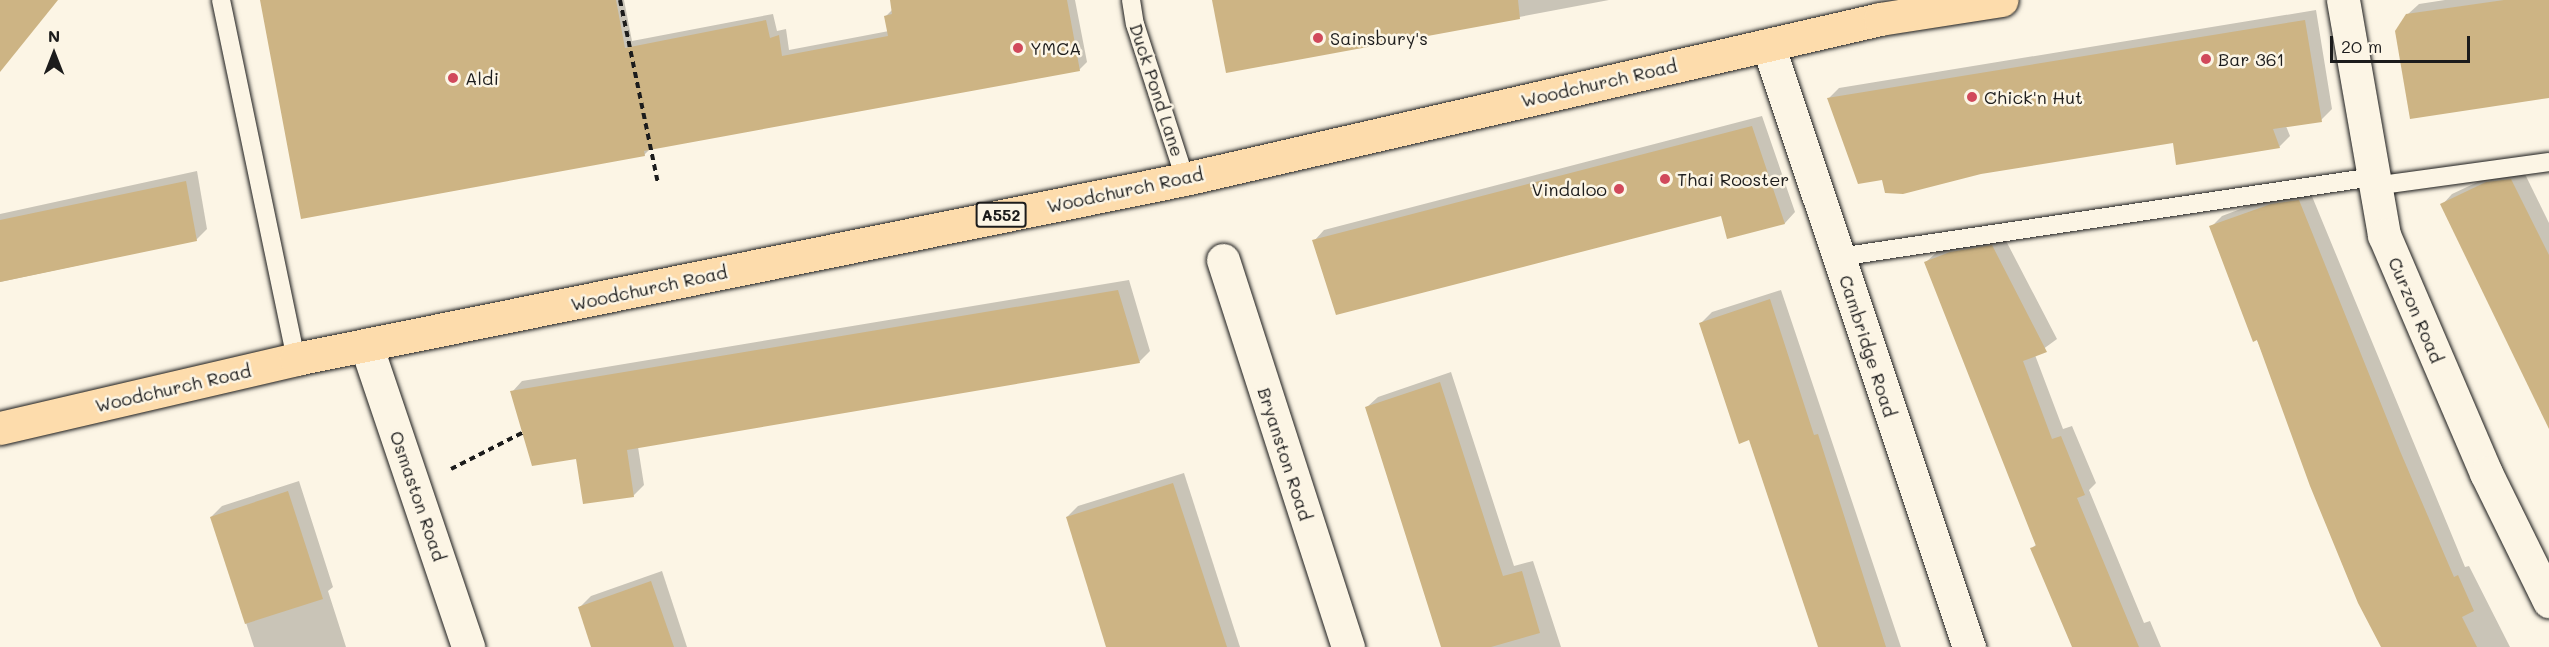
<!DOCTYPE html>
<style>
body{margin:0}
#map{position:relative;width:2549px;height:647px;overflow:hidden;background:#fcf5e5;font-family:Mali,sans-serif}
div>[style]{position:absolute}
.shadow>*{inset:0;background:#0003}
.building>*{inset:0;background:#cdb484}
.path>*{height:4px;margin-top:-2px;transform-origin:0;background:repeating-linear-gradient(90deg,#1c1c1c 0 6px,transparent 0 10.5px)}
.roads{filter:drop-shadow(0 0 2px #1c1c1c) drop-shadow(0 0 2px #1c1c1c)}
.service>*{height:18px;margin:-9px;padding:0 9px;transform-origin:9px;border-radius:9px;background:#fcf5e5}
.minor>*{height:33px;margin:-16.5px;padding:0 16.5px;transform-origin:16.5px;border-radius:16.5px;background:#fcf5e5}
.trunk>*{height:33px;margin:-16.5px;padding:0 16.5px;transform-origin:16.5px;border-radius:16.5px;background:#fddcac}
.dots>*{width:16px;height:16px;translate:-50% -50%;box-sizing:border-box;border:3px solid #fcf5e5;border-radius:50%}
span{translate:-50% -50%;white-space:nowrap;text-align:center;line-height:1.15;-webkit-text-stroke:5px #fcf5e5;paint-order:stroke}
.shield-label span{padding:2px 4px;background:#fcf5e5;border:2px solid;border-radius:4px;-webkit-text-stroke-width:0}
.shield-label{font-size:16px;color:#1c1c1c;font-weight:700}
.poi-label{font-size:18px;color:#1c1c1c}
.left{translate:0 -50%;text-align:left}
.right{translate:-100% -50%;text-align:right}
.street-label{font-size:18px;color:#1c1c1c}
.north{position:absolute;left:24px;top:24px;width:60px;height:60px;-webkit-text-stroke:4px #fcf5e5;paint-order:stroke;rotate:0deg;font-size:16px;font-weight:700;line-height:24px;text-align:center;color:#1c1c1c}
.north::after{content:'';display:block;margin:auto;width:21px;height:27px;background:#1c1c1c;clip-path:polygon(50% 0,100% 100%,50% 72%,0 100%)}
.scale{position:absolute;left:2330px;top:36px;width:140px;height:27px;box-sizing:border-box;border:3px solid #1c1c1c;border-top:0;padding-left:8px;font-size:18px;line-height:21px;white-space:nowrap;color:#1c1c1c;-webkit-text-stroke:4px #fcf5e5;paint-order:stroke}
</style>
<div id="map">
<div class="shadow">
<i style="clip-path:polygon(261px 0,624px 0,632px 41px,773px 14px,777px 31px,786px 29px,789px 50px,889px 31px,886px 16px,893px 9px,892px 0,1075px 0,1087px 62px,1079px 70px,651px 148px,644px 155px)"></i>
<i style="clip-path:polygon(1214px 0,1609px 0,1227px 72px)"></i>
<i style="clip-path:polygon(2445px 0,2549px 0,2549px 96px,2407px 15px,2419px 4px)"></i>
<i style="clip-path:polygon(2316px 10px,2332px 109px,2321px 120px,2286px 126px,2290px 136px,2279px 147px,2174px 142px,1883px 179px,1828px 99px,1839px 88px)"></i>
<i style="clip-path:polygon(1762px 116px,1795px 212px,1785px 223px,1728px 237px,1722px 214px,1314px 241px,1324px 230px)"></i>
<i style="clip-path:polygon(2522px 168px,2549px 223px,2549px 425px,2442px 205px,2452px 194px,2499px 172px)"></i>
<i style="clip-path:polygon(197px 171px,207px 229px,196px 240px,0 282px,0 214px)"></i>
<i style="clip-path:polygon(2309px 189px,2465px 567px,2469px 566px,2510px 647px,2382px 647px,2211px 227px,2222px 216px,2283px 193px)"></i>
<i style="clip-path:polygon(2003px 235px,2057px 339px,2035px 355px,2063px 429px,2072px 426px,2096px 483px,2089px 490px,2144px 623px,2150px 621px,2161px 647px,2074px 647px,2032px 548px,2037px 544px,1926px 262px,1937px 252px,1962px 241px)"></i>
<i style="clip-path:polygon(1129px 280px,1150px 351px,1139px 362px,638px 447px,644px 485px,633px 496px,577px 457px,512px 392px,522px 381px)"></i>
<i style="clip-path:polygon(1781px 290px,1901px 647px,1821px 647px,1750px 438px,1701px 323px,1712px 312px)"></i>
<i style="clip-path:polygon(1451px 372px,1514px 566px,1533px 561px,1561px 647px,1444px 647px,1367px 407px,1378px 397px)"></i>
<i style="clip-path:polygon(1184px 473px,1240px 647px,1109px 647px,1067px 517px,1078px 506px)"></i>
<i style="clip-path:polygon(299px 481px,333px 587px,328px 591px,346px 647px,254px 647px,211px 517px,222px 506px)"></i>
<i style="clip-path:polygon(662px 571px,687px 647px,593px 647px,580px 607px,591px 596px)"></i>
</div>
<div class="building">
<i style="clip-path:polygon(0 0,58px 0,0 72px)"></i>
<i style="clip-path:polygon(260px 0,616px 0,625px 48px,766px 20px,770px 38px,779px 35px,782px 56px,888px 36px,884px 16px,892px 14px,890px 0,1067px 0,1080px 71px,644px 151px,645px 156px,301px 219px)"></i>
<i style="clip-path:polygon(1212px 0,1518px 0,1520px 19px,1226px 73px)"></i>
<i style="clip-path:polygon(2504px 0,2549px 0,2549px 98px,2410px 119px,2395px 31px,2406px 14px)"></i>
<i style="clip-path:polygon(2305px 20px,2322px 122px,2273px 129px,2280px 148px,2176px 165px,2173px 143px,1981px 174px,1903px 194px,1885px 193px,1882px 180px,1858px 184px,1827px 98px)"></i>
<i style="clip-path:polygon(1752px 126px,1785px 224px,1727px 239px,1721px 216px,1336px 315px,1312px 240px)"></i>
<i style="clip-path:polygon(2511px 179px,2549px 255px,2549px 429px,2440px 204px,2486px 182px)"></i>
<i style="clip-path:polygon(186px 181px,197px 241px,0 282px,0 220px)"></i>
<i style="clip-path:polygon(2299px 200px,2400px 451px,2454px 577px,2458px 575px,2474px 611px,2462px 617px,2477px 647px,2381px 647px,2358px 603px,2310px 486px,2257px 340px,2253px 342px,2209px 226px,2271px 204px)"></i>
<i style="clip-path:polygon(1992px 245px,2047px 352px,2023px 361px,2052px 439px,2061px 436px,2085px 495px,2077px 498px,2139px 647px,2072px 647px,2030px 548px,2036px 546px,1924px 262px,1950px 252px)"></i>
<i style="clip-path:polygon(1118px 290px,1140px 363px,627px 450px,634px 497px,583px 504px,576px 459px,532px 466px,510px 391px)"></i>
<i style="clip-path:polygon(1770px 299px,1814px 435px,1818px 434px,1886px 647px,1818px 647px,1749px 440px,1739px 444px,1699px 323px)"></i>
<i style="clip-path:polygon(1440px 382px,1503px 576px,1522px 571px,1540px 633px,1491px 647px,1441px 647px,1365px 407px)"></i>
<i style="clip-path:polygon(1173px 483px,1227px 647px,1106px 647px,1066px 517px)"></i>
<i style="clip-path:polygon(288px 491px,323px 599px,245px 624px,210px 517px)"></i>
<i style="clip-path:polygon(651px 581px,674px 647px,591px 647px,578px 607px)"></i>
</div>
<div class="path">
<i style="left:620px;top:0;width:188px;rotate:78.3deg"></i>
<i style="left:451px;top:469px;width:80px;rotate:-26.9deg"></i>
</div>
<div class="roads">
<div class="service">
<i style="left:221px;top:0;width:367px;rotate:78.2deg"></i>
<i style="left:1131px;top:0;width:24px;rotate:81deg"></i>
<i style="left:1135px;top:24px;width:163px;rotate:72.1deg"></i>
<i style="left:2374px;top:186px;width:177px;rotate:-7.8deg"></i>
<i style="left:1839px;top:257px;width:540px;rotate:-8.52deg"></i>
</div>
<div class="minor">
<i style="left:2343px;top:0;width:239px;rotate:80.1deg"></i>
<i style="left:2384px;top:235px;width:259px;rotate:66.8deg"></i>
<i style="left:2486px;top:473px;width:143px;rotate:63.8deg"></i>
<i style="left:1768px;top:45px;width:635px;rotate:71.54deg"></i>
<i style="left:1223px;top:260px;width:407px;rotate:72.1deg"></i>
<i style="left:366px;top:345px;width:319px;rotate:71.3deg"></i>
</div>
<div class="trunk">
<i style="left:0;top:428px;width:304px;rotate:-13.1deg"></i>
<i style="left:296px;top:359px;width:907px;rotate:-11.45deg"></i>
<i style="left:1185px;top:179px;width:713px;rotate:-12.96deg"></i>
<i style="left:1880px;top:19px;width:123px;rotate:-8.9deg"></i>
</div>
</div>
<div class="dots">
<i style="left:1318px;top:38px;background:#d1495b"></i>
<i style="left:1018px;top:48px;background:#d1495b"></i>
<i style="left:2206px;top:59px;background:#d1495b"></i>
<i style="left:453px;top:78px;background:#d1495b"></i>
<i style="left:1972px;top:97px;background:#d1495b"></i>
<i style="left:1665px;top:179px;background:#d1495b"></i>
<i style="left:1619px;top:189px;background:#d1495b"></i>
</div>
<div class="shield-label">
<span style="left:1001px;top:215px">A552</span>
</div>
<div class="poi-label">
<span class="left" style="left:1330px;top:38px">Sainsbury's</span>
<span class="left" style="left:1030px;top:48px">YMCA</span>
<span class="left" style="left:2218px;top:59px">Bar 361</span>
<span class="left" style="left:465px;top:78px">Aldi</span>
<span class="left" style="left:1984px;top:97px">Chick'n Hut</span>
<span class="left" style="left:1677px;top:179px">Thai Rooster</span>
<span class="right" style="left:1607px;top:189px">Vindaloo</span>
</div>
<div class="street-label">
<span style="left:1599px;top:83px;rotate:-13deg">Woodchurch Road</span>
<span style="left:1157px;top:90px;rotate:72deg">Duck Pond Lane</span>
<span style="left:1125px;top:190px;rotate:-12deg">Woodchurch Road</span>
<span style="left:649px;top:288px;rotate:-12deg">Woodchurch Road</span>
<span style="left:2416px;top:310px;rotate:67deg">Curzon Road</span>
<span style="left:1868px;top:346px;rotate:72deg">Cambridge Road</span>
<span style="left:173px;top:388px;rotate:-13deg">Woodchurch Road</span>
<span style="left:1285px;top:454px;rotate:72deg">Bryanston Road</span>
<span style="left:418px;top:496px;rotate:71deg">Osmaston Road</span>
</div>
<div class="north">N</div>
<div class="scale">20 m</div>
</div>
